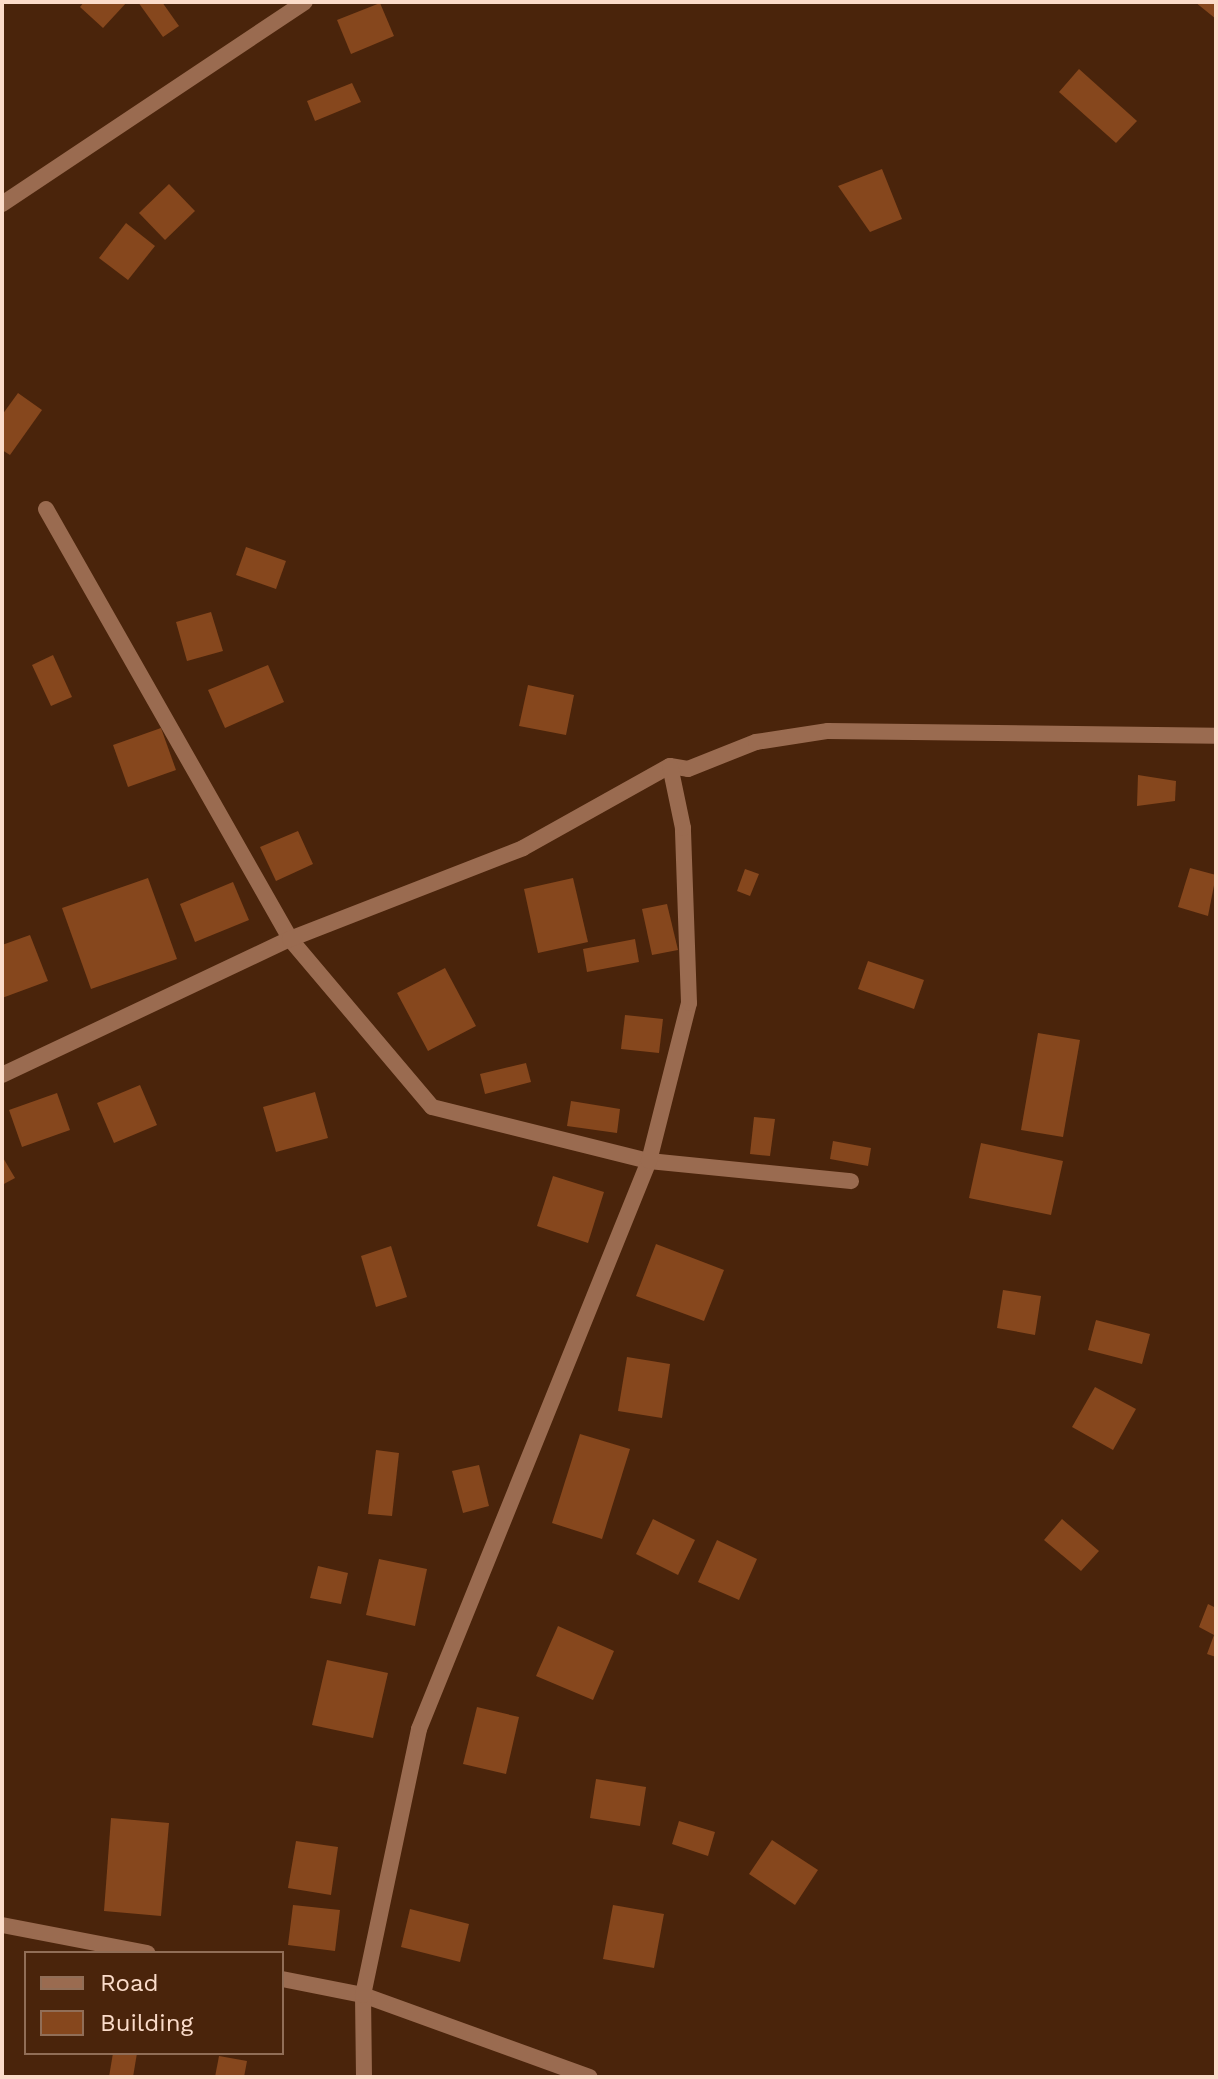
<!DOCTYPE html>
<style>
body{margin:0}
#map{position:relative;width:1218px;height:2079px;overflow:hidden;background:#4a240b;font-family:"Work Sans",sans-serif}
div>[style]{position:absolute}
.building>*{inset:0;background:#86471d}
.street>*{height:16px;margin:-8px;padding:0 8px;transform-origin:8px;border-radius:8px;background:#9a6b50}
span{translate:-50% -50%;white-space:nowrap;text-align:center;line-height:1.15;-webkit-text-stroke:7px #4a240b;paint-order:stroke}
.frame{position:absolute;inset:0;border:4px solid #fbdcca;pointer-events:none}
.legend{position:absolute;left:24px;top:1951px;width:260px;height:104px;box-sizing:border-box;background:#4a240b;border:2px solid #916e57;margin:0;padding:10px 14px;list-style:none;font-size:24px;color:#fbdcca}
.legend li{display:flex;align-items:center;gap:16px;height:40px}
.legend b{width:40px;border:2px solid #916e57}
</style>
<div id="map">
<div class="building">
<i style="clip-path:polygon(84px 2px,127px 2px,103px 28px,80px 7px)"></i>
<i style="clip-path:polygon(138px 2px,162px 2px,179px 26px,163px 37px)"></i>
<i style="clip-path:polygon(1195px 2px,1216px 2px,1216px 19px)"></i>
<i style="clip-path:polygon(380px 3px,394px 36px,351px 54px,337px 20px)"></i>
<i style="clip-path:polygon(1079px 69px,1137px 121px,1116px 143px,1059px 92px)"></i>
<i style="clip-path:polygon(352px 83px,361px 102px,315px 121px,307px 101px)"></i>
<i style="clip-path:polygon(882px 169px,902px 219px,870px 232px,838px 186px)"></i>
<i style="clip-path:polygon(169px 184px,195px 211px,165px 240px,139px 213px)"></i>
<i style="clip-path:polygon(126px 223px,155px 246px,128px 280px,99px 258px)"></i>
<i style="clip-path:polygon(18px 393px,42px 410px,10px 455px,2px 450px,2px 415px)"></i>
<i style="clip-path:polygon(246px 547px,286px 561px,276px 589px,236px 575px)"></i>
<i style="clip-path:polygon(211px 612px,223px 651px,187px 661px,176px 622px)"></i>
<i style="clip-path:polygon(53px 655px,72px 697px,51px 706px,32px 665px)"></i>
<i style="clip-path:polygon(268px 665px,284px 702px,225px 728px,208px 690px)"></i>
<i style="clip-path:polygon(528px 685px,574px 695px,566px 735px,519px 726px)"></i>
<i style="clip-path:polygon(161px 728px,176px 770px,128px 787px,113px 745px)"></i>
<i style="clip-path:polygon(1138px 775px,1176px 781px,1175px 801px,1137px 806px)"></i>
<i style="clip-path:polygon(298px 831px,313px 864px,276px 881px,260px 847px)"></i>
<i style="clip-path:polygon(1190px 868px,1216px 875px,1208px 916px,1178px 907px)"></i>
<i style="clip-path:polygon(745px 869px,759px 874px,750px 896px,737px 891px)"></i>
<i style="clip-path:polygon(148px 878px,177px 959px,91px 989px,62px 908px)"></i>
<i style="clip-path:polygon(573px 878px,588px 942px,538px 953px,524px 889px)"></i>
<i style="clip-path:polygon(233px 882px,249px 920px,195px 942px,180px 904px)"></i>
<i style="clip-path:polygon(667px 904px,678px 950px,652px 955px,642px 909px)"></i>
<i style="clip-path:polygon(30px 935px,48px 981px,2px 998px,2px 945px)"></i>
<i style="clip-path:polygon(635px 939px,639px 962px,587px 972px,583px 949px)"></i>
<i style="clip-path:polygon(868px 961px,924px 980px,914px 1009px,858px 989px)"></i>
<i style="clip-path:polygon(445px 968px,476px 1026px,428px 1051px,397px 993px)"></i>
<i style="clip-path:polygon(625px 1015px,663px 1019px,659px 1053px,621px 1049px)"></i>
<i style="clip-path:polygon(1038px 1033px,1080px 1040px,1063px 1137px,1021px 1130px)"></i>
<i style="clip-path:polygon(526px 1063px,531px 1082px,485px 1094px,480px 1074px)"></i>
<i style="clip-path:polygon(140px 1085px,157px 1125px,114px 1143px,97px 1103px)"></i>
<i style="clip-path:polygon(315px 1092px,328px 1138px,276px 1152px,263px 1107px)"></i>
<i style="clip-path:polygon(57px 1093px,70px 1130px,22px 1147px,9px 1110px)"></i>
<i style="clip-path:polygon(571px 1101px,620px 1109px,617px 1133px,567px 1126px)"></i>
<i style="clip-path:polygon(754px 1117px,775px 1119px,770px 1156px,750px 1154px)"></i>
<i style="clip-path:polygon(833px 1141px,871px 1148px,868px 1166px,830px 1159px)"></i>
<i style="clip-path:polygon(981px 1143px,1063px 1161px,1051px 1215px,969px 1198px)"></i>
<i style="clip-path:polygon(2px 1156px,15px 1178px,2px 1185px)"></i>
<i style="clip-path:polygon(553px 1176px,604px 1192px,588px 1243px,537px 1226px)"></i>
<i style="clip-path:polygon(656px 1244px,724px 1270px,704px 1321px,636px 1296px)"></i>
<i style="clip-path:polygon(391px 1246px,407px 1297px,376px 1307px,361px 1256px)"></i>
<i style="clip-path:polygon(1003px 1290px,1041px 1296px,1035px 1335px,997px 1328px)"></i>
<i style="clip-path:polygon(1096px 1320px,1150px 1334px,1142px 1364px,1088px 1350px)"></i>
<i style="clip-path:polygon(627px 1357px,670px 1364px,662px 1418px,618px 1411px)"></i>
<i style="clip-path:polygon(1095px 1387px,1136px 1409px,1113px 1450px,1072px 1427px)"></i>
<i style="clip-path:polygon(580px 1434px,630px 1449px,602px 1539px,552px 1523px)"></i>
<i style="clip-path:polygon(376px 1450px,399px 1453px,392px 1516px,368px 1514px)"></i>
<i style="clip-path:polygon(479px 1465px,489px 1506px,463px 1513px,452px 1471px)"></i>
<i style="clip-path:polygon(653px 1519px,695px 1540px,678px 1575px,636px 1554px)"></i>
<i style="clip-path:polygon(1062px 1519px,1099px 1551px,1081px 1571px,1044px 1540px)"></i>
<i style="clip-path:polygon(717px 1540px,757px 1559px,739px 1600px,698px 1582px)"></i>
<i style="clip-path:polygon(379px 1559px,427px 1569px,415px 1626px,366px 1615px)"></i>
<i style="clip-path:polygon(318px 1566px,348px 1573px,341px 1604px,310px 1598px)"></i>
<i style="clip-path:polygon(1208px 1604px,1216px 1608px,1216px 1657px,1207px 1654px,1214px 1635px,1199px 1627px)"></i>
<i style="clip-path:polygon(558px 1626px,614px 1651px,593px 1700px,536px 1676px)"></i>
<i style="clip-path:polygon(327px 1660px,388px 1673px,373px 1738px,312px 1725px)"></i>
<i style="clip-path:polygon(477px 1707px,519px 1717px,506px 1774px,463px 1764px)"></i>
<i style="clip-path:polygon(596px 1779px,646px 1787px,640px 1826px,590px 1818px)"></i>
<i style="clip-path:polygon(111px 1818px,169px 1823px,161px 1916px,104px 1911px)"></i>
<i style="clip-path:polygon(679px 1821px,715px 1832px,708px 1856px,672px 1844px)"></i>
<i style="clip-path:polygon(772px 1840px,818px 1870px,795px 1905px,749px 1874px)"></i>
<i style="clip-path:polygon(296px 1841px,338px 1847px,331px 1895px,288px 1888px)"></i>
<i style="clip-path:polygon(293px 1905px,340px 1910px,335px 1951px,288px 1945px)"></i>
<i style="clip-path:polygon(613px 1905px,664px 1914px,654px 1968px,603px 1959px)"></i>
<i style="clip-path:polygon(410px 1909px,469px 1924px,460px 1962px,401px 1947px)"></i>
<i style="clip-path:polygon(113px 2053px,137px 2053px,133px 2077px,109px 2077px)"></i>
<i style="clip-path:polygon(219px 2056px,247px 2061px,244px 2077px,215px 2077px)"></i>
</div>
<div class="street">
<i style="left:2px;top:204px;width:364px;rotate:-33.7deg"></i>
<i style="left:46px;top:509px;width:494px;rotate:60.4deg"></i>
<i style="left:290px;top:939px;width:220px;rotate:49.8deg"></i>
<i style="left:432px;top:1107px;width:224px;rotate:14deg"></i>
<i style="left:649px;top:1161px;width:203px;rotate:5.7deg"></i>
<i style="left:2px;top:1075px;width:318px;rotate:-25.3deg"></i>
<i style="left:290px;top:939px;width:250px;rotate:-21.3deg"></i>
<i style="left:523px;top:848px;width:168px;rotate:-29.2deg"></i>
<i style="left:670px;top:766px;width:18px;rotate:9deg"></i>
<i style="left:688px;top:769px;width:73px;rotate:-21.7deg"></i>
<i style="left:756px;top:742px;width:73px;rotate:-8.7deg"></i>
<i style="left:828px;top:731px;width:388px;rotate:0.7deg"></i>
<i style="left:2px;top:1925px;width:148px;rotate:10.9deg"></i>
<i style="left:282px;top:1979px;width:83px;rotate:11.2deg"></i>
<i style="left:363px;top:1995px;width:241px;rotate:19.9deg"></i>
<i style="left:364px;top:2077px;width:82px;rotate:-90.7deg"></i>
<i style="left:363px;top:1995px;width:272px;rotate:-78.1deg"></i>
<i style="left:419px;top:1729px;width:613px;rotate:-67.96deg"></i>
<i style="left:649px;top:1161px;width:163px;rotate:-75.8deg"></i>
<i style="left:689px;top:1003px;width:175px;rotate:-92deg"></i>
<i style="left:683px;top:828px;width:63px;rotate:-101.8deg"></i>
</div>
<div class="frame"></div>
<ul class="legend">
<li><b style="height:10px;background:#9a6b50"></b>Road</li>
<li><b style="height:22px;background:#86471d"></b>Building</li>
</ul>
</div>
